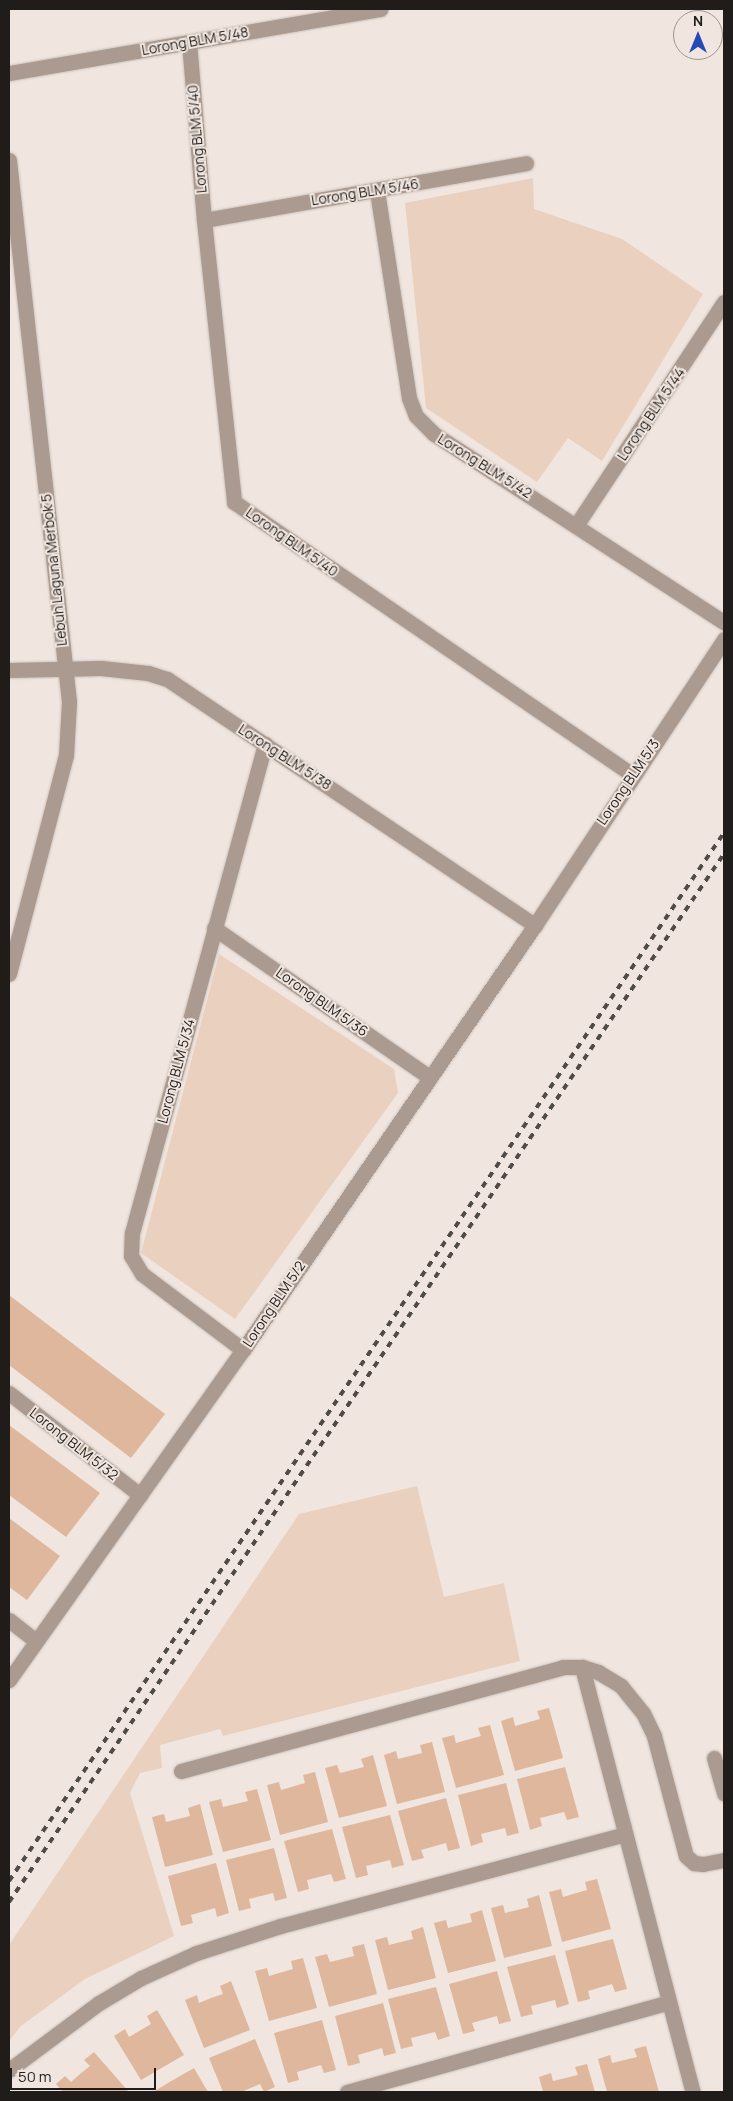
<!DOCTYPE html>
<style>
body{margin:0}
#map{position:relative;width:733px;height:2101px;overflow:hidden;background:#f0e6df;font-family:Manrope,sans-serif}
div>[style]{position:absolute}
.green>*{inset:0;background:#ead0bf}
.building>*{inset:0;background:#dfb79d}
.roads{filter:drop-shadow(0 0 1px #cbc2bc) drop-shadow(0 0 1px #cbc2bc)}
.minor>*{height:15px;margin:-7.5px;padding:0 7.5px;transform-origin:7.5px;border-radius:7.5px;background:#ab9a8f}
.rail>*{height:4px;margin-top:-2px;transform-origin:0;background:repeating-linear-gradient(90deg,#514b48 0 6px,transparent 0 12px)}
span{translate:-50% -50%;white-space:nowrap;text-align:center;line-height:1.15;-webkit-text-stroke:4px #f0e6df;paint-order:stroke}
.street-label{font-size:14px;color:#201c1a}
.frame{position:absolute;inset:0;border:10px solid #201c1a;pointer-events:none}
.north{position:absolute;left:673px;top:10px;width:50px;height:50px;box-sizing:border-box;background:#f0e6df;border:1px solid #9d9590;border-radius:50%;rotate:0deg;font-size:14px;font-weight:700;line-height:20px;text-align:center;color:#201c1a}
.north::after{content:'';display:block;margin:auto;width:18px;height:22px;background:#234ab8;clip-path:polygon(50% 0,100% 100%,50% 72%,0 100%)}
.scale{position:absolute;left:10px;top:2068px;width:146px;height:22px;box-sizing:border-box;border:2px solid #201c1a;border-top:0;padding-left:6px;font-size:15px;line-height:18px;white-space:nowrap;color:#201c1a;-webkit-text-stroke:4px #f0e6df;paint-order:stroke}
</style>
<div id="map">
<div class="green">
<i style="clip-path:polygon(533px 178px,534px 209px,622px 239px,703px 294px,602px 461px,568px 438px,537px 482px,426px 408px,405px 203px)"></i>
<i style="clip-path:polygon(219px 954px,394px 1069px,398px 1093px,235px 1319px,141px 1253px)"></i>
<i style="clip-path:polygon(417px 1486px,444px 1597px,504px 1583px,520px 1661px,223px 1736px,220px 1729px,160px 1745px,162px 1768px,140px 1773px,130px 1793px,174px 1936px,85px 1979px,21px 2026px,9px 2041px,9px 1945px,299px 1514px)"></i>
</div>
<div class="building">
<i style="clip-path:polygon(9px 1295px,165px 1414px,131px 1458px,9px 1365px)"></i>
<i style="clip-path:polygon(9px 1425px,100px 1493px,66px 1537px,9px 1495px)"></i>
<i style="clip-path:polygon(9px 1518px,60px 1556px,27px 1600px,9px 1587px)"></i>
<i style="clip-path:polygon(549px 1708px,563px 1758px,515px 1771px,501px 1721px,513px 1717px,515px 1726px,540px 1719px,537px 1711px)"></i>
<i style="clip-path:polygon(490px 1725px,504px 1775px,456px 1788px,442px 1738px,454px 1735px,456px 1743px,481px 1736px,478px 1728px)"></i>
<i style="clip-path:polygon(432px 1742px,445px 1792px,397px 1804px,384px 1755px,396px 1751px,398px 1759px,422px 1753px,420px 1745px)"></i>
<i style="clip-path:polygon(373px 1755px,387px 1806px,339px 1818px,325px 1768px,337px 1765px,340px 1773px,364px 1767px,361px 1759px)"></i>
<i style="clip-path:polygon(565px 1767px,579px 1817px,567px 1820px,564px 1812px,540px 1818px,542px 1826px,530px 1830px,517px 1779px)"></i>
<i style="clip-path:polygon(315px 1772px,328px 1822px,280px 1835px,267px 1785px,279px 1782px,281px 1790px,305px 1783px,303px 1775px)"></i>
<i style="clip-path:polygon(506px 1783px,519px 1833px,507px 1836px,505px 1828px,481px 1834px,483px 1842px,471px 1846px,458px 1795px)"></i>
<i style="clip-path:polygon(257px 1789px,271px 1840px,223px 1852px,209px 1802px,221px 1799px,223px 1807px,248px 1801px,245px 1792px)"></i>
<i style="clip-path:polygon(446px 1798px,460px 1848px,448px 1851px,446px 1843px,421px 1850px,424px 1858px,412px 1861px,398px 1811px)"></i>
<i style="clip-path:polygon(200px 1804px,213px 1855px,165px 1867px,152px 1817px,164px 1814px,166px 1822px,190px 1816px,188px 1808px)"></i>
<i style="clip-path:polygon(390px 1815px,404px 1865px,392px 1868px,390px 1860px,366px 1866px,368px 1875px,356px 1878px,342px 1827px)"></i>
<i style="clip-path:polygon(332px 1829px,346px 1879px,334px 1882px,331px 1874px,307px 1880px,309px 1889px,298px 1892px,284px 1841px)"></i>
<i style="clip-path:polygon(274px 1848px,287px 1898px,275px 1901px,273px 1893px,249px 1899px,251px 1908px,239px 1911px,226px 1860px)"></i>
<i style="clip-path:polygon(216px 1863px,229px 1913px,217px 1917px,215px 1908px,191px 1915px,193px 1923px,181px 1926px,168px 1876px)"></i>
<i style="clip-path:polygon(597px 1879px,611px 1929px,562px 1942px,549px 1892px,561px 1889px,563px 1897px,587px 1890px,585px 1882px)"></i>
<i style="clip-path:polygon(539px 1895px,552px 1946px,504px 1958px,491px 1908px,503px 1905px,505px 1913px,529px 1907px,527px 1899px)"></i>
<i style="clip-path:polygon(482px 1910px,496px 1961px,448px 1973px,434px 1923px,446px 1920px,448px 1928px,472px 1922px,470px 1914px)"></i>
<i style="clip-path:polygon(423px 1927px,436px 1978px,388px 1990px,375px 1940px,387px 1937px,389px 1945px,413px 1939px,411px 1931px)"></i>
<i style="clip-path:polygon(613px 1939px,627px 1989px,615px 1992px,612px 1984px,588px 1991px,590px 1999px,578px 2002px,565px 1951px)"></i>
<i style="clip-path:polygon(364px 1944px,377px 1994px,329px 2007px,315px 1957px,327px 1954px,330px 1962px,354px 1956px,352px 1947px)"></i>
<i style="clip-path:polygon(555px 1955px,569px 2004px,557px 2008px,555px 2000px,531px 2006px,533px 2014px,521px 2017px,507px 1967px)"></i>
<i style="clip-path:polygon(303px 1958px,317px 2008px,269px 2021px,255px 1971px,267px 1968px,269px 1976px,293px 1969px,291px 1961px)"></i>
<i style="clip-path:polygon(497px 1971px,511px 2021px,499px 2024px,497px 2016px,472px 2023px,475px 2031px,463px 2034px,449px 1984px)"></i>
<i style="clip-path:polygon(231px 1981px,250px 2030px,204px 2048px,185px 2000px,197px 1995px,199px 2003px,211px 1998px,223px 1994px,220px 1986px)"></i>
<i style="clip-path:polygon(436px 1987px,450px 2036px,438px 2040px,435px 2032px,411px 2038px,413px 2046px,401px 2049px,388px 1999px)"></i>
<i style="clip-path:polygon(383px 2003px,396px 2053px,384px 2056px,382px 2048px,358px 2055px,360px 2063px,348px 2066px,335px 2016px)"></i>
<i style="clip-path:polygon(157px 2010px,184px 2055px,141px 2080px,114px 2036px,125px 2029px,129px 2037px,151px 2024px,147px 2016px)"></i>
<i style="clip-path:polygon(322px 2020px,336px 2070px,324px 2073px,321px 2065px,297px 2072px,299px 2080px,288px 2083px,274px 2033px)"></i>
<i style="clip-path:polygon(255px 2039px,275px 2087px,264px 2092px,260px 2084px,241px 2092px,223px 2092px,209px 2058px)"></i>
<i style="clip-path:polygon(646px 2046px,659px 2092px,607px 2092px,598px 2059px,610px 2055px,612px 2063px,637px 2057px,634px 2049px)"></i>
<i style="clip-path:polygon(94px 2052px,128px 2091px,127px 2092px,63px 2092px,56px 2084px,65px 2076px,71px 2082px,80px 2074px,90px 2066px,84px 2060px)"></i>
<i style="clip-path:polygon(587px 2064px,595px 2092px,543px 2092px,539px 2077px,551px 2073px,553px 2081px,578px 2075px,575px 2067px)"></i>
<i style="clip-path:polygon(194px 2068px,208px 2092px,153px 2092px,173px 2080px)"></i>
</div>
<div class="roads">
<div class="minor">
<i style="left:189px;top:42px;width:179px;rotate:85.2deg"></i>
<i style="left:204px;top:220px;width:284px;rotate:83.9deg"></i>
<i style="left:234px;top:502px;width:483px;rotate:34.4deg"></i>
<i style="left:9px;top:73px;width:377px;rotate:-9.8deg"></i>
<i style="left:9px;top:160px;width:545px;rotate:83.68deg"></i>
<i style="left:69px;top:702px;width:53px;rotate:93.2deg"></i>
<i style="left:66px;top:755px;width:226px;rotate:104.6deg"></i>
<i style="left:377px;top:191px;width:209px;rotate:81.2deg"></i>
<i style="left:409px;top:398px;width:19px;rotate:69deg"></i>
<i style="left:416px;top:416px;width:25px;rotate:45deg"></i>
<i style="left:434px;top:434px;width:346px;rotate:33deg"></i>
<i style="left:204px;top:220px;width:327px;rotate:-10deg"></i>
<i style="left:577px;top:524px;width:266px;rotate:-56.5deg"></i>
<i style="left:9px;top:670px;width:92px;rotate:-1.2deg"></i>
<i style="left:101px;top:668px;width:47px;rotate:6.1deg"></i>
<i style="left:148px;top:673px;width:20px;rotate:18deg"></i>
<i style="left:167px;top:679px;width:443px;rotate:33.8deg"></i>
<i style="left:214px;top:928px;width:260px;rotate:34.7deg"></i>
<i style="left:243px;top:1350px;width:126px;rotate:-143deg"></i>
<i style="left:142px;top:1274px;width:21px;rotate:-121deg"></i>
<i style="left:131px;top:1256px;width:23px;rotate:-88deg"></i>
<i style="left:132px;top:1233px;width:507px;rotate:-74.78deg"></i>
<i style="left:9px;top:1393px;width:166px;rotate:37.9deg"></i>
<i style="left:9px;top:1620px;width:34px;rotate:38deg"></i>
<i style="left:582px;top:1667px;width:439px;rotate:75.4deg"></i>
<i style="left:9px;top:1680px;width:405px;rotate:-54.7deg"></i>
<i style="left:243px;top:1350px;width:516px;rotate:-55.51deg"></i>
<i style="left:535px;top:925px;width:343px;rotate:-56.5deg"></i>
<i style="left:714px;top:1758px;width:37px;rotate:74deg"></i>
<i style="left:181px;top:1771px;width:396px;rotate:-15.2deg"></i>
<i style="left:563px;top:1667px;width:19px"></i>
<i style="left:582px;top:1667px;width:17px;rotate:17deg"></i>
<i style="left:598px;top:1672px;width:27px;rotate:31deg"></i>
<i style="left:621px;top:1686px;width:35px;rotate:51deg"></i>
<i style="left:643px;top:1713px;width:25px;rotate:64deg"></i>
<i style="left:654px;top:1736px;width:124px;rotate:75.1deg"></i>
<i style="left:686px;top:1856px;width:11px;rotate:41deg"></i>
<i style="left:694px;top:1863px;width:9px;rotate:6deg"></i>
<i style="left:703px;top:1864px;width:21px;rotate:-11deg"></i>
<i style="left:9px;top:2070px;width:112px;rotate:-36.7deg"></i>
<i style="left:99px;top:2003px;width:49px;rotate:-30.8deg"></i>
<i style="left:141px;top:1978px;width:60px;rotate:-24.4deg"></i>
<i style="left:196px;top:1953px;width:88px;rotate:-17.8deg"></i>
<i style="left:280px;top:1926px;width:357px;rotate:-14.9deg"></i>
<i style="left:347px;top:2092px;width:334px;rotate:-15.6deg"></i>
</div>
</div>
<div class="rail">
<i style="left:9px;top:1881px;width:1269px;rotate:-55.7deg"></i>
<i style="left:9px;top:1902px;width:1269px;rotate:-55.7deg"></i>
</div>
<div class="street-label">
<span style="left:195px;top:41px;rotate:-10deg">Lorong BLM 5/48</span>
<span style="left:197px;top:139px;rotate:-95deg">Lorong BLM 5/40</span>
<span style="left:365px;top:192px;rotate:-9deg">Lorong BLM 5/46</span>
<span style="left:651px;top:414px;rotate:-56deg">Lorong BLM 5/44</span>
<span style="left:485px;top:466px;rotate:32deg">Lorong BLM 5/42</span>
<span style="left:292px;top:542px;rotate:35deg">Lorong BLM 5/40</span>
<span style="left:54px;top:570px;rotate:-96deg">Lebuh Laguna Merbok 5</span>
<span style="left:285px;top:757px;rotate:33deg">Lorong BLM 5/38</span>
<span style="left:628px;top:782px;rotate:-56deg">Lorong BLM 5/3</span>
<span style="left:322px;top:1002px;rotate:35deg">Lorong BLM 5/36</span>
<span style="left:176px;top:1071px;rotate:-75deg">Lorong BLM 5/34</span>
<span style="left:274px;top:1304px;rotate:-56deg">Lorong BLM 5/2</span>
<span style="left:74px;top:1444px;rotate:38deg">Lorong BLM 5/32</span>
</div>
<div class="frame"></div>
<div class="north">N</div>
<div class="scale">50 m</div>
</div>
